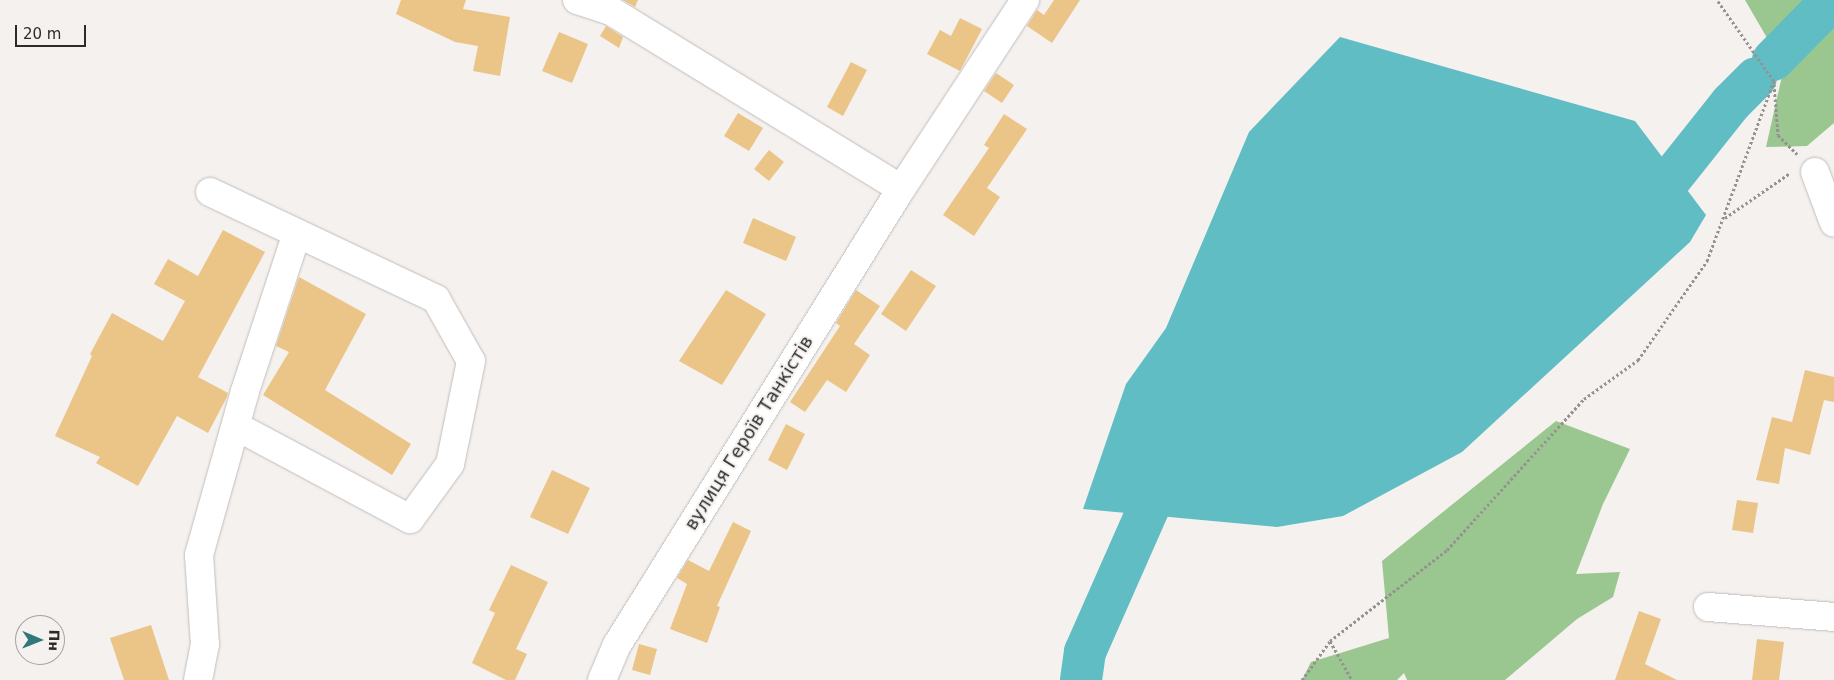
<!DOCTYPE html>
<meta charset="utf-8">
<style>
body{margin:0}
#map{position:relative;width:1834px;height:680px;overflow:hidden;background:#f5f1ee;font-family:"DejaVu Sans",sans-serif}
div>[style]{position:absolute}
.forest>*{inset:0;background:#9ac790}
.water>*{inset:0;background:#60bdc4}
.river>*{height:42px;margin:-21px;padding:0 21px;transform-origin:21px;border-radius:21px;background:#60bdc4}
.building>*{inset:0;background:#ebc488}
.path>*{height:3px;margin-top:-1.5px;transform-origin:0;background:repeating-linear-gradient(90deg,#959290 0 2.5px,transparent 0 5px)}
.roads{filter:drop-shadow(0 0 1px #c1bdbb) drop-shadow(0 0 1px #c1bdbb)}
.minor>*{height:28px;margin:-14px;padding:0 14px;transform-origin:14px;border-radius:14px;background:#fff}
span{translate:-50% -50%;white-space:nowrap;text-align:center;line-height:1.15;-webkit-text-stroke:4px #f5f1ee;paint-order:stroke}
.street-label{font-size:18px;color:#2c2b2a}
.north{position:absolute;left:15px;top:615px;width:50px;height:50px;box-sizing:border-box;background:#f5f1ee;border:1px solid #a5a2a0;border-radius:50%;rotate:91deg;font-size:14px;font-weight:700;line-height:20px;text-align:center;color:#2c2b2a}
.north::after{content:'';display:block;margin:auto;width:18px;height:22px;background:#2f797c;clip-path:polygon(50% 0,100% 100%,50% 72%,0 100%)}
.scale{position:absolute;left:15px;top:25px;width:71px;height:22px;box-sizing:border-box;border:2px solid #2c2b2a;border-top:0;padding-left:6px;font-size:15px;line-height:18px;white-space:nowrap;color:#2c2b2a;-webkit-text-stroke:4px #f5f1ee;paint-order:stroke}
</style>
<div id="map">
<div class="forest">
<i style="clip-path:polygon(1745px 0,1834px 0,1834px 123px,1807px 146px,1766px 147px,1784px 67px)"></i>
<i style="clip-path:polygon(1556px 421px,1630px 449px,1603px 504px,1576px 574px,1620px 572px,1613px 597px,1577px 619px,1505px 680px,1407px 680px,1404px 673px,1397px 680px,1302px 680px,1311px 662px,1389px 638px,1382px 561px)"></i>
</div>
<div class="water">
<i style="clip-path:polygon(1340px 37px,1635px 121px,1706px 215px,1690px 242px,1462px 452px,1343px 516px,1277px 527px,1083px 509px,1126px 384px,1166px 328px,1249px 132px)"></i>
</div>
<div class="river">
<i style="left:1773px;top:60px;width:84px;rotate:-45.5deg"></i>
<i style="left:1622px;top:187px;width:43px;rotate:-1.3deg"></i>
<i style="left:1665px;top:186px;width:106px;rotate:-51.5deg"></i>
<i style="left:1731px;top:103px;width:35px;rotate:-45deg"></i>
<i style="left:1081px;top:680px;width:28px;rotate:-82deg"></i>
<i style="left:1085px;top:652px;width:193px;rotate:-66.2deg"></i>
<i style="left:1163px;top:475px;width:16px;rotate:-40deg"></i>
</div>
<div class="building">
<i style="clip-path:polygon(401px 0,466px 0,463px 9px,510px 17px,500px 76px,473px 71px,478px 46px,455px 42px,396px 14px)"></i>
<i style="clip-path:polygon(623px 0,638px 0,635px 7px)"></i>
<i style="clip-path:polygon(1054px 0,1080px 0,1052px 43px,1027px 26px,1037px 10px,1044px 15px)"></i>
<i style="clip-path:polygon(960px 18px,982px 29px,960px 71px,927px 54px,940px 30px,951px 36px)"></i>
<i style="clip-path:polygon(606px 26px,623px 37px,619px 48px,600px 36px)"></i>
<i style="clip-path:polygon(559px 32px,588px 44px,572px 83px,542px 71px)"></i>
<i style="clip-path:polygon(851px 62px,867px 70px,843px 116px,827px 107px)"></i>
<i style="clip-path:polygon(996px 73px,1014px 85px,1002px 103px,984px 91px)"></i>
<i style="clip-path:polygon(738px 113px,763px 128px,749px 151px,724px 136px)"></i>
<i style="clip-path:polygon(1004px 114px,1027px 129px,987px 188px,1000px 197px,974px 236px,943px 215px,989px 148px,984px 145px)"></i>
<i style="clip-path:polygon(769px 150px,784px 162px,769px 181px,754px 169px)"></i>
<i style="clip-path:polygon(753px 218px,796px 237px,786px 261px,743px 243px)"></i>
<i style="clip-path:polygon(223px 230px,265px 252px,198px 377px,228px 393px,227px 397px,208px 433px,177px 416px,138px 486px,96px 463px,100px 457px,55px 436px,92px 356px,90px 354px,112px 313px,163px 341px,185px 301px,154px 284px,168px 259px,198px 276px)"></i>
<i style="clip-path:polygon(911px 270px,936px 286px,906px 331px,881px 314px)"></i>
<i style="clip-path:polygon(299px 277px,366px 314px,325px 390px,411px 444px,392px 475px,263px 395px,289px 352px,276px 346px)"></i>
<i style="clip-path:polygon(726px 290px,766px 314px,722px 385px,679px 361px)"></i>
<i style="clip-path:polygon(856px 290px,880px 306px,854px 344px,870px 355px,846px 392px,827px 380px,805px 412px,790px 402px,840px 326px,836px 323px)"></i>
<i style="clip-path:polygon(1805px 370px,1834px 377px,1834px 402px,1824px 400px,1810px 455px,1785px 448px,1779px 484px,1756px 480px,1772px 417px,1792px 422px)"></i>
<i style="clip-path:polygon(786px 424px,805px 434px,787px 470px,768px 460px)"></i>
<i style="clip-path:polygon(552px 470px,590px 488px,568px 534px,530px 517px)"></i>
<i style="clip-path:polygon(1737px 500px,1758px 503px,1753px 533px,1732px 530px)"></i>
<i style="clip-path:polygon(733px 522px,751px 531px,717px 606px,720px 607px,707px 643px,670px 629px,687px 584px,677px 578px,688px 560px,709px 571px)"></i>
<i style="clip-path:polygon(511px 565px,548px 582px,516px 649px,527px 654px,515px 680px,506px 680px,472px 663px,495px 613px,489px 610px)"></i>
<i style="clip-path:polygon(1639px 611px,1661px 619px,1645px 664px,1677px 680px,1615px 680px)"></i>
<i style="clip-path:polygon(151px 625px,169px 680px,124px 680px,110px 638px)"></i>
<i style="clip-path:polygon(1757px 639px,1784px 642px,1779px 680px,1752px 680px)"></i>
<i style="clip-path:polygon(639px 644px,657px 649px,650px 675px,632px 670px)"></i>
</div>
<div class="path">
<i style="left:1774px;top:84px;width:51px;rotate:85.5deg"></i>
<i style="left:1778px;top:135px;width:27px;rotate:45deg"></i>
<i style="left:1725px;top:218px;width:79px;rotate:-34.7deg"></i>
<i style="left:1330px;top:641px;width:45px;rotate:60.6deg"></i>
<i style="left:1302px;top:680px;width:48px;rotate:-54.3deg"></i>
<i style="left:1330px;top:641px;width:148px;rotate:-37.9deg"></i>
<i style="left:1447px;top:550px;width:204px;rotate:-47.8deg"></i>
<i style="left:1584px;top:399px;width:67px;rotate:-35.8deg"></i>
<i style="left:1638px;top:360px;width:121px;rotate:-55.1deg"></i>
<i style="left:1707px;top:261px;width:192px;rotate:-69.6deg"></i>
<i style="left:1774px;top:81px;width:99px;rotate:-125.1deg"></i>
</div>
<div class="roads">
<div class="minor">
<i style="left:577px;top:0;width:36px;rotate:18deg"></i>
<i style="left:611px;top:11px;width:340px;rotate:31.5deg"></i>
<i style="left:1815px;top:172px;width:54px;rotate:69.6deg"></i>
<i style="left:210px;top:192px;width:250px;rotate:25.3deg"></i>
<i style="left:436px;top:299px;width:71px;rotate:60.6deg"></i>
<i style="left:471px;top:361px;width:105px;rotate:101.5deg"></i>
<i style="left:450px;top:464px;width:68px;rotate:126deg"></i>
<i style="left:410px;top:519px;width:197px;rotate:-151.9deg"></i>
<i style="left:1708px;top:607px;width:126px;rotate:4.5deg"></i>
<i style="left:198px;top:680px;width:36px;rotate:-79deg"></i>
<i style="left:205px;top:645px;width:90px;rotate:-93.8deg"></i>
<i style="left:199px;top:555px;width:170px;rotate:-74.3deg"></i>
<i style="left:245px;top:391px;width:166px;rotate:-71.8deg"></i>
<i style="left:602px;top:680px;width:38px;rotate:-67deg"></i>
<i style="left:617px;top:645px;width:537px;rotate:-58.09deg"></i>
<i style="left:901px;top:189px;width:226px;rotate:-56.7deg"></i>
</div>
</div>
<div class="street-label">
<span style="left:749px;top:433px;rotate:-58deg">вулиця Героїв Танкістів</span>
</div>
<div class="north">Пн</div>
<div class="scale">20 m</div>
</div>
